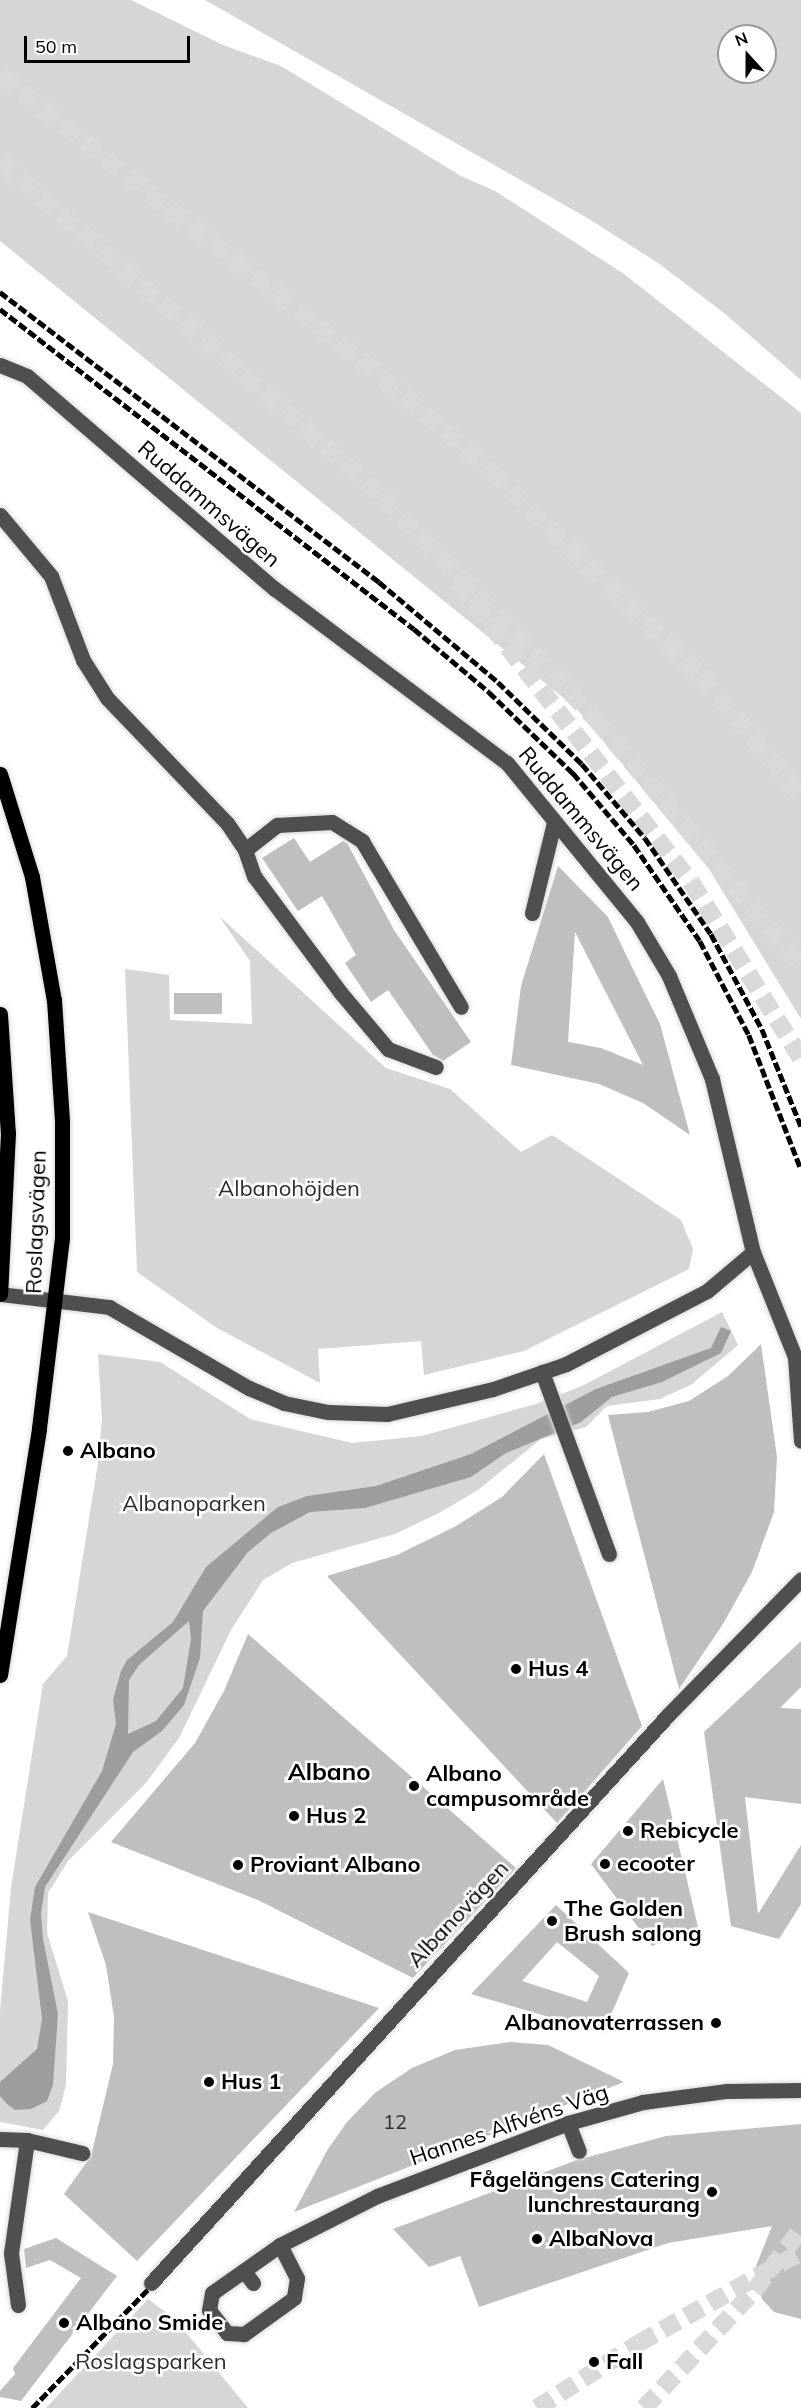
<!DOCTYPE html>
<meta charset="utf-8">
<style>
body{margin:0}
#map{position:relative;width:801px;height:2408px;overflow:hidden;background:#fff;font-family:Mulish,sans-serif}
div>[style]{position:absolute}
.green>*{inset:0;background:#d6d6d6}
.water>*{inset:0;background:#9d9d9d}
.building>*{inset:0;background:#bfbfbf}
.highway-tunnel>*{height:18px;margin-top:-9px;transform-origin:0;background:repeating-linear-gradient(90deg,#d9d9d9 0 18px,transparent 0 27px)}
.roads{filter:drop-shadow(0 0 2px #dbdbdb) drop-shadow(0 0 2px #dbdbdb)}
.minor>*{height:15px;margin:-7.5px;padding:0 7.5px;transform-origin:7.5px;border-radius:7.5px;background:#4f4f4f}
.major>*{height:15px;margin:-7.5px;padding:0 7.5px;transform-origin:7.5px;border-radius:7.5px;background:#000}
.rail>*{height:4.5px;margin-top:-2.25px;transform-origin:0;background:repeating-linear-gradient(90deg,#000 0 9px,transparent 0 12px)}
.dots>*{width:16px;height:16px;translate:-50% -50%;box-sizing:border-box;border:3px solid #fff;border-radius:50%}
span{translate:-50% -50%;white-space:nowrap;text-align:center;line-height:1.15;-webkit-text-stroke:5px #fff;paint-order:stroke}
.number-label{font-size:20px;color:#303030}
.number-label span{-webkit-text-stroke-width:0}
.street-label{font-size:22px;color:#000}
.park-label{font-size:22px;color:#2d2d2d}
.poi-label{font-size:22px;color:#000;font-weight:700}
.left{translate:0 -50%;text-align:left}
.right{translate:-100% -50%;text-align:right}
.neighbourhood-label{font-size:24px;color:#000;font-weight:700}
.north{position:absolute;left:717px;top:24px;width:60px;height:60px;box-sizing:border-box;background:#fff;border:2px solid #999;border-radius:50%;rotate:339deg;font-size:16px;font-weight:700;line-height:24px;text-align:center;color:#000}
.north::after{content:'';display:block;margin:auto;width:21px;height:27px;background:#000;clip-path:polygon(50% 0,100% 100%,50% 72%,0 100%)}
.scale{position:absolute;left:24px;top:36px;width:166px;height:27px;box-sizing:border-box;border:3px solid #000;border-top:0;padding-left:8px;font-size:18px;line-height:21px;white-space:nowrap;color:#000;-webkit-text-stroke:4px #fff;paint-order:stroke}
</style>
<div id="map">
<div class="green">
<i style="clip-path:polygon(0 0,131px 0,223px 45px,281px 66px,461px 176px,495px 191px,624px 274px,801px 413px,801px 1019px,709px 869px,576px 708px,0 241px)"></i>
<i style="clip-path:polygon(evenodd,205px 0,801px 0,801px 380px,724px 313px,658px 263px,589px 219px,205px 0,729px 36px,765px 36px,765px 72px,729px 72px,729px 36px)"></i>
<i style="clip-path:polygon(219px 916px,386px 1068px,450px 1089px,521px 1152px,552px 1135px,681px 1220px,693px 1249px,689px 1269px,524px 1351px,424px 1375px,421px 1341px,318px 1349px,320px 1383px,217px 1328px,137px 1272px,125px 969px,169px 975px,170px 1020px,252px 1024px,250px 961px)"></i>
<i style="clip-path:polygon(722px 1312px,738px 1345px,692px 1384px,660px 1399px,607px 1406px,586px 1427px,541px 1439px,478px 1490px,439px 1513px,395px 1534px,292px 1563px,263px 1580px,231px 1630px,179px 1738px,146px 1783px,68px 1861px,48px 1893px,47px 1933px,68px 2001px,66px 2085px,59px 2111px,43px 2130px,0 2122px,0 2011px,11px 1888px,43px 1684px,67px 1656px,98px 1463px,102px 1419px,98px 1354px,160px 1362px,250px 1419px,352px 1443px,422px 1436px,539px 1403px,584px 1385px)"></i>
<i style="clip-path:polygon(148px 2299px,175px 2319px,248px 2408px,46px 2408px)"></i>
</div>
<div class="water">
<i style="clip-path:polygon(evenodd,721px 1327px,731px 1331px,721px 1353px,662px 1382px,612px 1397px,581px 1422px,506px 1453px,471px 1477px,365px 1508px,310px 1512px,271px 1533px,248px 1552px,203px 1611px,200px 1658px,184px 1705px,162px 1731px,133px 1752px,45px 1887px,41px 1913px,43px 1939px,58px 2014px,53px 2085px,47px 2101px,31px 2109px,15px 2110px,7px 2104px,0 2096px,0 2082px,37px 2049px,42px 2019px,30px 1920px,35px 1887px,102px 1771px,116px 1724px,113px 1700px,121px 1671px,127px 1660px,173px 1622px,206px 1567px,278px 1507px,307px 1496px,376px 1486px,471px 1454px,596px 1389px,711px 1348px,721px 1327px,189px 1621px,191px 1639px,183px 1688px,156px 1721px,128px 1734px,129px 1680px,139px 1665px,189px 1621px)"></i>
</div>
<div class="building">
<i style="clip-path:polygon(294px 838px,310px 862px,343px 841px,347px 843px,394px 930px,471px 1042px,443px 1061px,433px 1055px,388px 990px,371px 1002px,345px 963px,356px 955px,322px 896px,298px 911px,262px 858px)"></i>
<i style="clip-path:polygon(evenodd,558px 866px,608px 917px,631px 965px,660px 1024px,690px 1135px,643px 1103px,599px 1084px,511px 1065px,521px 986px,558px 866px,575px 932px,643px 1065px,601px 1048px,568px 1042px,575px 932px)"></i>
<i style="clip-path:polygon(174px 993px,222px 993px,222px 1014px,174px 1014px)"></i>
<i style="clip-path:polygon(761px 1344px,777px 1457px,774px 1512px,752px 1572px,723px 1624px,679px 1689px,608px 1415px,648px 1412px,689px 1401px,728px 1376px)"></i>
<i style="clip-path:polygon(544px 1454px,642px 1726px,557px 1823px,327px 1576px,397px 1555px,456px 1526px,502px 1497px)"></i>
<i style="clip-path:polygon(248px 1634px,516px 1868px,413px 1978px,258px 1900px,111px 1842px,195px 1743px,224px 1691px)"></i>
<i style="clip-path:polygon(801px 1641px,801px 1687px,780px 1708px,801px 1709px,801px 1804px,745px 1797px,758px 1914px,801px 1845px,801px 1904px,779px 1939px,731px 1926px,704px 1732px)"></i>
<i style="clip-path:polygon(663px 1779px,698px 1927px,652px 1946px,591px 1864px)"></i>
<i style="clip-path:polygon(evenodd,556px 1905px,629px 1973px,603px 2033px,471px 1994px,556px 1905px,557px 1942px,599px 1976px,587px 2002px,522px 1981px,557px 1942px)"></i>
<i style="clip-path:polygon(88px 1912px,379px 2008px,137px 2261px,64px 2194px,91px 2156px,113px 2064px,114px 2017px,106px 1965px)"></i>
<i style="clip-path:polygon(510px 2042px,548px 2045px,624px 2082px,294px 2212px,328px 2149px,347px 2122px,376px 2092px,412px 2068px,455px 2050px)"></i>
<i style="clip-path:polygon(801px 2124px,801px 2319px,774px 2312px,762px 2299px,755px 2279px,756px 2266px,772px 2226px,668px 2243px,479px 2307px,460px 2256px,429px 2267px,393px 2229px,577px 2160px,666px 2136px)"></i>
<i style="clip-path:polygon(56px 2238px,117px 2276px,21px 2401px,0 2397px,0 2391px,15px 2374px,13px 2368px,81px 2278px,50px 2260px,26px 2268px,24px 2249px)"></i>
</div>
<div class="highway-tunnel">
<i style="left:0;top:75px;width:488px;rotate:38.3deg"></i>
<i style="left:383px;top:378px;width:143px;rotate:40.7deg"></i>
<i style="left:491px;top:471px;width:293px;rotate:44.2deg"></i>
<i style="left:701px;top:675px;width:157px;rotate:50.4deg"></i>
<i style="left:0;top:161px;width:509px;rotate:41.26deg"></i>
<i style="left:383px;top:497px;width:308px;rotate:46.2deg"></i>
<i style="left:596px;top:719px;width:321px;rotate:50.3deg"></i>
<i style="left:458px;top:583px;width:379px;rotate:52.1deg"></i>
<i style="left:691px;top:882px;width:208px;rotate:58deg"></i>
<i style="left:537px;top:2408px;width:121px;rotate:-32.5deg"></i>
<i style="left:639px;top:2343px;width:186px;rotate:-29.3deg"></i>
<i style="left:644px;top:2408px;width:161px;rotate:-46.8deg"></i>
<i style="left:754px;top:2291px;width:78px;rotate:-52.8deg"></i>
</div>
<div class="roads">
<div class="minor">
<i style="left:0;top:365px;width:29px;rotate:22deg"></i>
<i style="left:27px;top:376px;width:327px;rotate:40.7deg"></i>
<i style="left:275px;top:589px;width:290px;rotate:36.9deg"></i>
<i style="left:507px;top:763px;width:205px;rotate:50.7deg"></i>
<i style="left:637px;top:922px;width:63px;rotate:59.3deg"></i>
<i style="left:669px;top:976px;width:112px;rotate:67.3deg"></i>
<i style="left:712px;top:1079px;width:178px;rotate:76.7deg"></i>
<i style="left:753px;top:1252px;width:113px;rotate:68.2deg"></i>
<i style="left:795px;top:1357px;width:84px;rotate:85.9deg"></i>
<i style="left:0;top:515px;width:80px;rotate:50.1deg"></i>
<i style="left:51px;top:576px;width:90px;rotate:69.1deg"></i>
<i style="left:83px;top:660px;width:45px;rotate:57.7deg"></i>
<i style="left:107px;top:698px;width:173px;rotate:46.2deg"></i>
<i style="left:227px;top:823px;width:32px;rotate:56deg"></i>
<i style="left:245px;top:850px;width:28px;rotate:71deg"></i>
<i style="left:254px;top:876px;width:144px;rotate:53.4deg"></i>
<i style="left:340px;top:992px;width:75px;rotate:49.9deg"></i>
<i style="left:388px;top:1049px;width:51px;rotate:20.6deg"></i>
<i style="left:245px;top:850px;width:41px;rotate:-38deg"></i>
<i style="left:277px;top:825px;width:55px;rotate:-3.1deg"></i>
<i style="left:332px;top:822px;width:36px;rotate:32deg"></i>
<i style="left:362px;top:841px;width:193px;rotate:59.2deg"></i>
<i style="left:532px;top:913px;width:93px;rotate:-76.3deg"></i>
<i style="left:0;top:1294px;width:110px;rotate:6.8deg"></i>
<i style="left:109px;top:1307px;width:162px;rotate:30.1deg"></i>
<i style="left:249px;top:1388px;width:38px;rotate:23deg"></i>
<i style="left:284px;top:1403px;width:45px;rotate:11.6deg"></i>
<i style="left:328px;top:1412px;width:59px;rotate:1.9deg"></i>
<i style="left:387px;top:1414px;width:109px;rotate:-13.3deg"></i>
<i style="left:493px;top:1389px;width:77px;rotate:-18.9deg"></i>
<i style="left:566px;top:1364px;width:159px;rotate:-27.4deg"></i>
<i style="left:707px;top:1291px;width:60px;rotate:-40.3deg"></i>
<i style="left:542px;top:1372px;width:194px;rotate:69.8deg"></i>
<i style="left:568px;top:2123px;width:30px;rotate:69deg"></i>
<i style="left:0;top:2139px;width:27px;rotate:2deg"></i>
<i style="left:27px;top:2140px;width:57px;rotate:13.3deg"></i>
<i style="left:280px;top:2245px;width:37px;rotate:63deg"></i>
<i style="left:297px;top:2278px;width:20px;rotate:99deg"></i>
<i style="left:294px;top:2298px;width:62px;rotate:144.2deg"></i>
<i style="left:244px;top:2334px;width:17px;rotate:-177deg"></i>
<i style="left:227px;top:2333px;width:29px;rotate:-128deg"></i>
<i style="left:209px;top:2310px;width:17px;rotate:-80deg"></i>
<i style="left:212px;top:2293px;width:83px;rotate:-35.2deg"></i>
<i style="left:280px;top:2245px;width:109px;rotate:-26.8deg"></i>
<i style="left:377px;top:2196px;width:204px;rotate:-20.9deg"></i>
<i style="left:568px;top:2123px;width:78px;rotate:-15.6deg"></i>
<i style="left:643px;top:2102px;width:85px;rotate:-7.5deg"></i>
<i style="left:727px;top:2091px;width:74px;rotate:-0.8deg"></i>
<i style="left:244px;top:2271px;width:15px;rotate:53deg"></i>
<i style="left:151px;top:2283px;width:768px;rotate:-47.69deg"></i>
<i style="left:668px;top:1715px;width:190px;rotate:-45.6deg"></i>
<i style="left:18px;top:2305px;width:52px;rotate:-97.7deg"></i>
<i style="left:11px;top:2253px;width:114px;rotate:-81.9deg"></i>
</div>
<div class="major">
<i style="left:0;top:774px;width:108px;rotate:72.7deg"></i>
<i style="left:32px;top:877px;width:125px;rotate:79.9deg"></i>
<i style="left:54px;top:1000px;width:122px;rotate:86.2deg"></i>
<i style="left:62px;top:1122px;width:116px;rotate:90deg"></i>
<i style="left:62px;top:1238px;width:192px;rotate:96.9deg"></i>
<i style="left:39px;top:1429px;width:249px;rotate:99deg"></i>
<i style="left:0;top:1014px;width:119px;rotate:86.2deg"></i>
<i style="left:8px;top:1133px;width:161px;rotate:92.8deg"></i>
</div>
</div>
<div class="rail">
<i style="left:0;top:292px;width:477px;rotate:37.4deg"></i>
<i style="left:379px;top:582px;width:155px;rotate:40deg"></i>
<i style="left:498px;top:682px;width:117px;rotate:44.3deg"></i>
<i style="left:582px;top:764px;width:97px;rotate:49.6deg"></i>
<i style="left:645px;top:838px;width:116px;rotate:55.5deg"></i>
<i style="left:711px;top:934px;width:108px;rotate:61.8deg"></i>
<i style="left:762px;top:1029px;width:105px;rotate:68.1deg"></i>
<i style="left:0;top:309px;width:523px;rotate:37.7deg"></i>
<i style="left:414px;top:629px;width:98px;rotate:40deg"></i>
<i style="left:489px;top:692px;width:117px;rotate:44deg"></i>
<i style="left:573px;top:773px;width:94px;rotate:49.7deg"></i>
<i style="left:634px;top:845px;width:116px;rotate:55.5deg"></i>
<i style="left:700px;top:941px;width:106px;rotate:62.5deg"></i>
<i style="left:749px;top:1035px;width:144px;rotate:68.8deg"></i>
<i style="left:32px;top:2408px;width:168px;rotate:-45.7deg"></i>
</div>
<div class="dots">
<i style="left:68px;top:1451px;background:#000"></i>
<i style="left:516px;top:1669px;background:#000"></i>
<i style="left:414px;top:1786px;background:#000"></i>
<i style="left:294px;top:1816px;background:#000"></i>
<i style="left:628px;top:1831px;background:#000"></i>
<i style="left:605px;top:1864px;background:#000"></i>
<i style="left:238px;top:1865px;background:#000"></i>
<i style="left:552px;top:1921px;background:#000"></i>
<i style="left:716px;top:2023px;background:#000"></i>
<i style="left:209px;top:2082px;background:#000"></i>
<i style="left:712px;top:2192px;background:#000"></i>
<i style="left:537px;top:2239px;background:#000"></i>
<i style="left:64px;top:2323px;background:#000"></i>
<i style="left:594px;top:2362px;background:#000"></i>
</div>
<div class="number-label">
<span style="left:395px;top:2121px">12</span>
</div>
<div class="street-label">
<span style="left:209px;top:504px;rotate:41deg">Ruddammsvägen</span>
<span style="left:581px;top:819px;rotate:50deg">Ruddammsvägen</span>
<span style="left:36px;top:1222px;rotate:-88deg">Roslagsvägen</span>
<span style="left:458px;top:1914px;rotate:-47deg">Albanovägen</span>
<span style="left:509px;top:2125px;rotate:-19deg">Hannes Alfvéns Väg</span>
</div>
<div class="park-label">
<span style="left:289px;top:1189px">Albanohöjden</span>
<span style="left:194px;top:1504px">Albanoparken</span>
<span style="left:151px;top:2362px">Roslagsparken</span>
</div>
<div class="poi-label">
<span class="left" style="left:80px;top:1451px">Albano</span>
<span class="left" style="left:528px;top:1669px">Hus 4</span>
<span class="left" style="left:426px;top:1786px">Albano<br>campusområde</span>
<span class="left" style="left:306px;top:1816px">Hus 2</span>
<span class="left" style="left:640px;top:1831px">Rebicycle</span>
<span class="left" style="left:617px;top:1864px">ecooter</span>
<span class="left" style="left:250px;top:1865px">Proviant Albano</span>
<span class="left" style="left:564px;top:1921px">The Golden<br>Brush salong</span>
<span class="right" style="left:704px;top:2023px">Albanovaterrassen</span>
<span class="left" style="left:221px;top:2082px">Hus 1</span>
<span class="right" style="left:700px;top:2192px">Fågelängens Catering<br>lunchrestaurang</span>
<span class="left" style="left:549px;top:2239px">AlbaNova</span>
<span class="left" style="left:76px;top:2323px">Albano Smide</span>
<span class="left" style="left:606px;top:2362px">Fall</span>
</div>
<div class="neighbourhood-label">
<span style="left:329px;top:1772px">Albano</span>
</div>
<div class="north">N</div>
<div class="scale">50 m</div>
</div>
